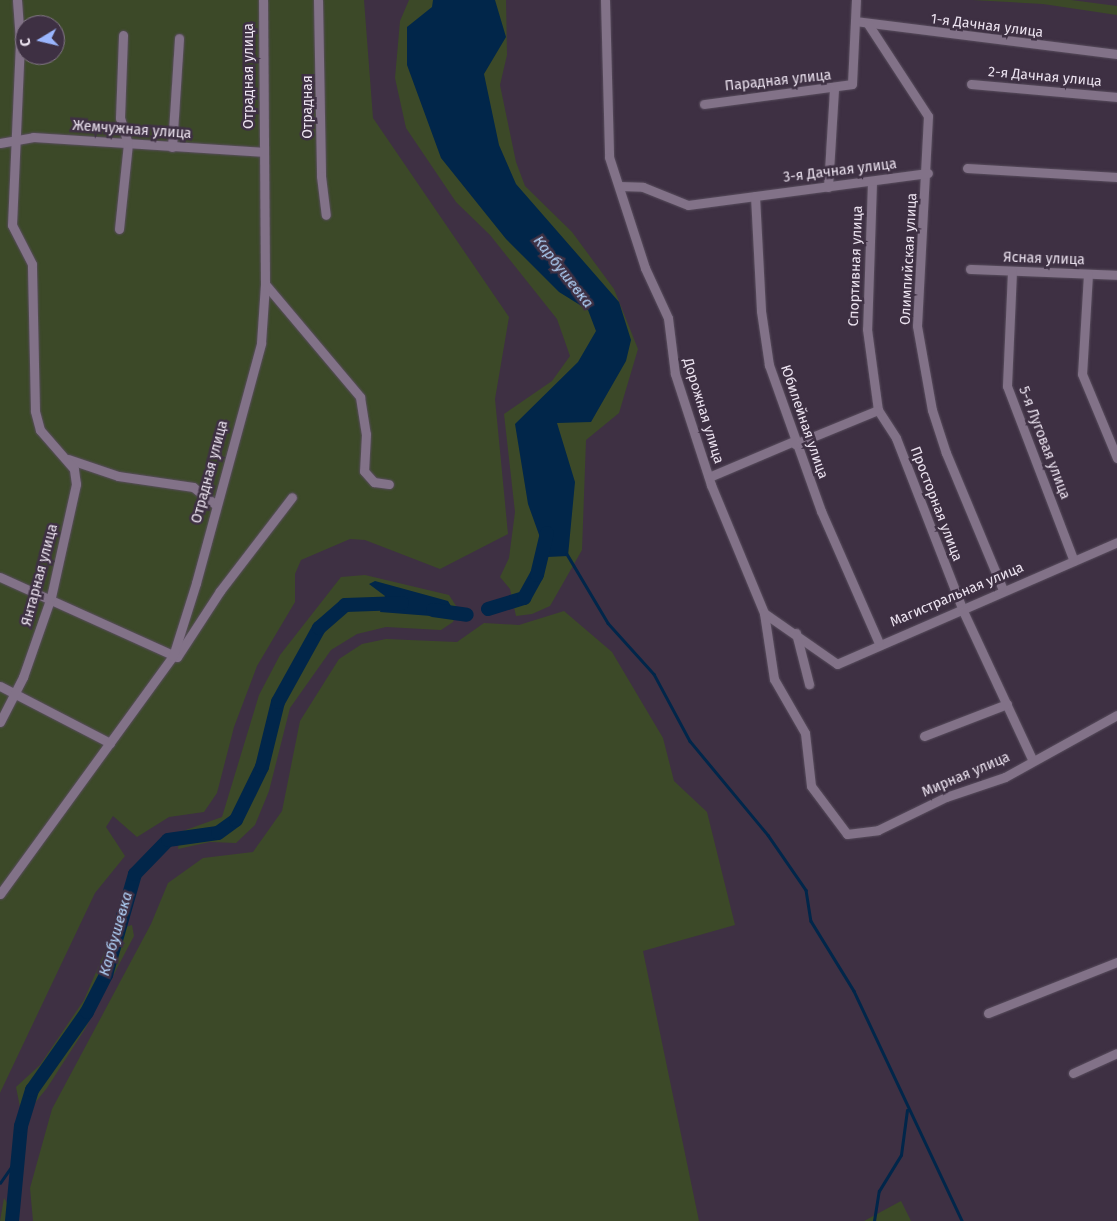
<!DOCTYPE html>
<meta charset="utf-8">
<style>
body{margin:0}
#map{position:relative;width:1117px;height:1221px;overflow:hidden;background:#3e3043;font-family:"Fira Sans",sans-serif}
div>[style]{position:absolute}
.green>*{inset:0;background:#3c4928}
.water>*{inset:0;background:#01264a}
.stream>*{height:2.5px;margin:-1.25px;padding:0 1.25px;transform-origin:1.25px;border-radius:1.25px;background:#01264a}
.river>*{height:14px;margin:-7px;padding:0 7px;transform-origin:7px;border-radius:7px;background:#01264a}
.roads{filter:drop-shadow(0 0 1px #584d5d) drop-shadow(0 0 1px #584d5d)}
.street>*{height:9px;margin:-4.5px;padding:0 4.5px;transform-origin:4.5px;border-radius:4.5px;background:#827288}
span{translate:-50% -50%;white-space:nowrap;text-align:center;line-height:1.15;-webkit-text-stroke:5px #3e3043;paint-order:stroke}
.street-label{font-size:14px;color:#ece3f0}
.water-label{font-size:15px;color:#b2d4fb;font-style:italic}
.north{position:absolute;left:15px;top:15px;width:50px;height:50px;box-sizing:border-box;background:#3e3043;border:1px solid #847888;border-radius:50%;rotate:261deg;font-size:14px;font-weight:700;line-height:20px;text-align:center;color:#ece3f0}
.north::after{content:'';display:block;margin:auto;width:18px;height:22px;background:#9ab5fd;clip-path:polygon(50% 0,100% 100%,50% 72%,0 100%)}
</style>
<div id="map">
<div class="green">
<i style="clip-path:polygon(evenodd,0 0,364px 0,373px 118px,509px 317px,495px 399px,508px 534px,440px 569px,365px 540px,350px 539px,301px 560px,295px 574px,295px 602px,257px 666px,234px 727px,217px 793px,204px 812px,169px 817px,137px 837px,113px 816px,106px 827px,125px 856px,95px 893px,0 1093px,0 0,25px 25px,55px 25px,55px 55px,25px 55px,25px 25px)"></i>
<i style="clip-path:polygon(409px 0,506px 0,507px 55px,500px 85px,516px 162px,525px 186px,572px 232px,614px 289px,638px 349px,619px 413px,586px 440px,582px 550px,550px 606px,532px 614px,516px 616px,510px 589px,500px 577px,509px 558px,515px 512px,504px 414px,552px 381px,570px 356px,557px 319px,490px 235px,456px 202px,406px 128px,395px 78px,400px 21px)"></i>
<i style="clip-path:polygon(972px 0,1071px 0,1117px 6px,1117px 15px,1043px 4px)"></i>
<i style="clip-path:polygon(365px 575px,449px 595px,458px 609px,453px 622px,441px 630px,386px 627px,357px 634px,331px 650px,290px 708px,269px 791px,255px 825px,236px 843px,210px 842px,178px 849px,180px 832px,222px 817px,259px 695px,280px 655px,341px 577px)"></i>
<i style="clip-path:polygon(564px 611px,612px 652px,663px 738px,674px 781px,707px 812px,735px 925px,643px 951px,699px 1221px,33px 1221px,30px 1188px,52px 1109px,151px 924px,168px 883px,203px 858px,253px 852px,282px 811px,300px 721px,339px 659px,362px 644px,386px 639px,457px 642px,484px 623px,519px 625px)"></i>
<i style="clip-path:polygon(132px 925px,134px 936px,85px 1029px,47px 1088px,30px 1109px,21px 1112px,16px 1087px,40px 1065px,84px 1000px,109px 942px,122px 928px)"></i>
<i style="clip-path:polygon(4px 1198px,17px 1219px,17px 1221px,0 1221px)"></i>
<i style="clip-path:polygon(901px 1201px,911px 1221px,864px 1221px)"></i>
</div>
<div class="water">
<i style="clip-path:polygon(433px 0,495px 0,506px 37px,484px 74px,499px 145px,516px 184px,619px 302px,631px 340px,626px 361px,591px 422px,557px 423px,575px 482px,568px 556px,547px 557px,528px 504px,515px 424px,578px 362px,596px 331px,588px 310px,559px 292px,506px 239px,441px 158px,407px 65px,407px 27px,432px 7px)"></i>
<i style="clip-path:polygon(375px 581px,448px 601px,454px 611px,444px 617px,380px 612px,385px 596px,369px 584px)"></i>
</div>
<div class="stream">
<i style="left:567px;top:554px;width:80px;rotate:59.3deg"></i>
<i style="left:608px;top:623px;width:69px;rotate:48deg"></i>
<i style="left:654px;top:674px;width:76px;rotate:61.8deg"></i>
<i style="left:690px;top:741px;width:122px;rotate:50.3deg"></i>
<i style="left:768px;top:835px;width:67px;rotate:55.4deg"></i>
<i style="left:806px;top:890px;width:31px;rotate:81deg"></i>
<i style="left:811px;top:921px;width:82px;rotate:58.4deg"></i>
<i style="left:854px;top:991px;width:254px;rotate:64.8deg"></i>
<i style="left:0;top:1183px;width:29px;rotate:-55deg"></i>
<i style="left:874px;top:1221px;width:30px;rotate:-81deg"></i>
<i style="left:879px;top:1191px;width:42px;rotate:-58.6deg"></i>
<i style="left:901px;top:1155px;width:45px;rotate:-82.4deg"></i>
</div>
<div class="river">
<i style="left:488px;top:609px;width:38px;rotate:-17deg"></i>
<i style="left:524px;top:598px;width:26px;rotate:-61deg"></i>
<i style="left:537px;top:575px;width:43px;rotate:-76.6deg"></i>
<i style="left:433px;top:610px;width:34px;rotate:8deg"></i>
<i style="left:12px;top:1221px;width:95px;rotate:-84.6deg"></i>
<i style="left:21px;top:1126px;width:38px;rotate:-73deg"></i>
<i style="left:32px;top:1090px;width:95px;rotate:-54.8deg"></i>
<i style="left:87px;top:1012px;width:42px;rotate:-62.8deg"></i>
<i style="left:106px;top:975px;width:105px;rotate:-74deg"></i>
<i style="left:135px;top:874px;width:47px;rotate:-45.9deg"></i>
<i style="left:168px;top:840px;width:50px;rotate:-8deg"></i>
<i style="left:218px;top:833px;width:22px;rotate:-36deg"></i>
<i style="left:236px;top:820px;width:59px;rotate:-63.9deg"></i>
<i style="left:262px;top:767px;width:67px;rotate:-76.2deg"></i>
<i style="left:278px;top:702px;width:85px;rotate:-61deg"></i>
<i style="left:319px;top:628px;width:35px;rotate:-41deg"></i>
<i style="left:345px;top:605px;width:57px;rotate:-2deg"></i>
</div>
<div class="roads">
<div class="street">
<i style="left:318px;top:0;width:176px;rotate:89deg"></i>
<i style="left:321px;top:176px;width:39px;rotate:83deg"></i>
<i style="left:605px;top:0;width:157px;rotate:88.5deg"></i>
<i style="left:609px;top:157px;width:117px;rotate:72deg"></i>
<i style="left:645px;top:268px;width:55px;rotate:65.3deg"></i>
<i style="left:668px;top:318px;width:56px;rotate:82.9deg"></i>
<i style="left:675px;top:374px;width:117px;rotate:72deg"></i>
<i style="left:711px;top:485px;width:139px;rotate:67.5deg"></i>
<i style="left:764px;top:613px;width:89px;rotate:34.9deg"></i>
<i style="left:837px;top:664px;width:305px;rotate:-23.5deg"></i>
<i style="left:855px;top:21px;width:264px;rotate:7.2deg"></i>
<i style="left:868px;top:24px;width:110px;rotate:56.9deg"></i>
<i style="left:928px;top:116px;width:210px;rotate:93deg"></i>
<i style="left:917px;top:326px;width:85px;rotate:79.9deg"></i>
<i style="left:932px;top:410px;width:45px;rotate:72deg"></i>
<i style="left:946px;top:453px;width:148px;rotate:67.4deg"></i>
<i style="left:971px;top:84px;width:147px;rotate:5.1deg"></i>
<i style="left:704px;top:104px;width:149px;rotate:-7.7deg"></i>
<i style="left:852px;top:84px;width:84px;rotate:-87.3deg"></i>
<i style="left:0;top:143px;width:34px;rotate:-10deg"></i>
<i style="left:33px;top:137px;width:229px;rotate:3.7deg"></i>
<i style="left:172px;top:147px;width:109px;rotate:-86.3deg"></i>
<i style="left:967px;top:168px;width:150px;rotate:3.4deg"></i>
<i style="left:872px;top:182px;width:147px;rotate:91.9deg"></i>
<i style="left:867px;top:329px;width:82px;rotate:82.3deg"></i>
<i style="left:619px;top:186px;width:24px;rotate:2deg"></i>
<i style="left:643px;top:187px;width:48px;rotate:21.8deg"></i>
<i style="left:688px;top:205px;width:242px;rotate:-7.6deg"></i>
<i style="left:828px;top:187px;width:98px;rotate:-86.5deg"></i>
<i style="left:755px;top:196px;width:115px;rotate:87deg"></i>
<i style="left:761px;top:311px;width:55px;rotate:81.6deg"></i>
<i style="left:769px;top:365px;width:155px;rotate:70.4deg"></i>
<i style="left:821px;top:511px;width:144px;rotate:66.3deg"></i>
<i style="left:119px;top:229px;width:85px;rotate:-84deg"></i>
<i style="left:128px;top:144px;width:27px;rotate:-107deg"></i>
<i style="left:120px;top:118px;width:83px;rotate:-87.9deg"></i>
<i style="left:970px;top:269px;width:147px;rotate:2.3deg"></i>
<i style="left:1012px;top:271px;width:115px;rotate:92.5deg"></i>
<i style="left:1007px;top:386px;width:187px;rotate:69.1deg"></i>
<i style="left:1088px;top:274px;width:100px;rotate:93.4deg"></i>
<i style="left:1082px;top:374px;width:91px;rotate:67.4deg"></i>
<i style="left:265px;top:284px;width:148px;rotate:49.9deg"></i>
<i style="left:360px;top:397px;width:37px;rotate:81deg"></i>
<i style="left:366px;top:434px;width:37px;rotate:93deg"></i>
<i style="left:364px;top:471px;width:15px;rotate:48deg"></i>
<i style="left:374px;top:482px;width:15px;rotate:8deg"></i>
<i style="left:878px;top:410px;width:33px;rotate:57deg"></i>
<i style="left:896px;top:438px;width:186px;rotate:68.8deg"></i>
<i style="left:963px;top:611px;width:163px;rotate:65deg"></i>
<i style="left:795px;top:444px;width:90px;rotate:-22.3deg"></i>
<i style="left:68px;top:459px;width:53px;rotate:18.8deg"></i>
<i style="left:118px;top:476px;width:76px;rotate:8.3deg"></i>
<i style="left:193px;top:487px;width:28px;rotate:38deg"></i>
<i style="left:709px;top:477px;width:92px;rotate:-23deg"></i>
<i style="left:0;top:577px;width:194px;rotate:24.3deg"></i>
<i style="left:177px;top:657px;width:79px;rotate:-56.9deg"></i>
<i style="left:220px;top:591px;width:118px;rotate:-52.5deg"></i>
<i style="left:764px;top:613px;width:67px;rotate:81.4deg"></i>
<i style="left:774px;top:679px;width:62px;rotate:60.1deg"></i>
<i style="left:805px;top:733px;width:53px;rotate:83.5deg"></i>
<i style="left:811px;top:786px;width:60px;rotate:53.1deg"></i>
<i style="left:847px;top:834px;width:31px;rotate:-7deg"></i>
<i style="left:878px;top:830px;width:76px;rotate:-25.9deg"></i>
<i style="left:946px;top:797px;width:62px;rotate:-18.7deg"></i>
<i style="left:1005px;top:777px;width:128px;rotate:-29deg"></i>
<i style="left:796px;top:633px;width:53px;rotate:75.7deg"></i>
<i style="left:0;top:686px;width:124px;rotate:27.4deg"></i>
<i style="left:0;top:722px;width:51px;rotate:-62.9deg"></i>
<i style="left:23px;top:677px;width:85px;rotate:-70.7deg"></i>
<i style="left:51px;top:597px;width:116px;rotate:-77.5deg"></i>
<i style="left:76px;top:484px;width:15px;rotate:-98deg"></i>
<i style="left:74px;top:469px;width:52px;rotate:-131.1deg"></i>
<i style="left:40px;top:430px;width:20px;rotate:-105deg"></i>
<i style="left:35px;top:411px;width:147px;rotate:-91.2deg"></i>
<i style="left:32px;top:264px;width:44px;rotate:-117.1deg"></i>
<i style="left:12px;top:225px;width:184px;rotate:-87.5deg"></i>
<i style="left:20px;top:41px;width:41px;rotate:-94.2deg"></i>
<i style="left:924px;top:736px;width:89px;rotate:-21.1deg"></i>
<i style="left:0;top:894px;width:294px;rotate:-54deg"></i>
<i style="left:173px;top:656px;width:77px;rotate:-72.5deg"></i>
<i style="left:196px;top:583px;width:249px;rotate:-74.8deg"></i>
<i style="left:261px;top:343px;width:59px;rotate:-86.1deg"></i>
<i style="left:265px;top:284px;width:284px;rotate:-90.4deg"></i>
<i style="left:988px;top:1013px;width:139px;rotate:-21.6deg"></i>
<i style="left:1073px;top:1073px;width:48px;rotate:-24.4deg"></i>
</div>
</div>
<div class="street-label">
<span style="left:987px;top:26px;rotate:7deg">1-я Дачная улица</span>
<span style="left:249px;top:76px;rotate:-90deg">Отрадная улица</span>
<span style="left:1045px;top:77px;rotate:5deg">2-я Дачная улица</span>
<span style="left:778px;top:81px;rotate:-6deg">Парадная улица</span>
<span style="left:308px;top:107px;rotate:-90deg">Отрадная</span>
<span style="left:132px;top:130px;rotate:4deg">Жемчужная улица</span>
<span style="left:840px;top:171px;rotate:-7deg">3-я Дачная улица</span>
<span style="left:909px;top:259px;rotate:-87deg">Олимпийская улица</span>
<span style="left:1044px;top:259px;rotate:2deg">Ясная улица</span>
<span style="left:856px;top:266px;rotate:-88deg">Спортивная улица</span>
<span style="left:703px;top:411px;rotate:73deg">Дорожная улица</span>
<span style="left:804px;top:422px;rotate:71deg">Юбилейная улица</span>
<span style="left:1044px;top:443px;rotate:69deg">5-я Луговая улица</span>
<span style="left:210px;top:472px;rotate:-75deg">Отрадная улица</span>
<span style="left:936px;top:504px;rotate:69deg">Просторная улица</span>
<span style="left:40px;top:575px;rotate:-75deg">Янтарная улица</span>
<span style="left:957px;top:595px;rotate:-23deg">Магистральная улица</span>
<span style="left:966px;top:775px;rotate:-23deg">Мирная улица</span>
</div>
<div class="water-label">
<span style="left:563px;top:272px;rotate:52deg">Карбушевка</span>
<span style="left:116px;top:934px;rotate:-74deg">Карбушевка</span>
</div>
<div class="north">С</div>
</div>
